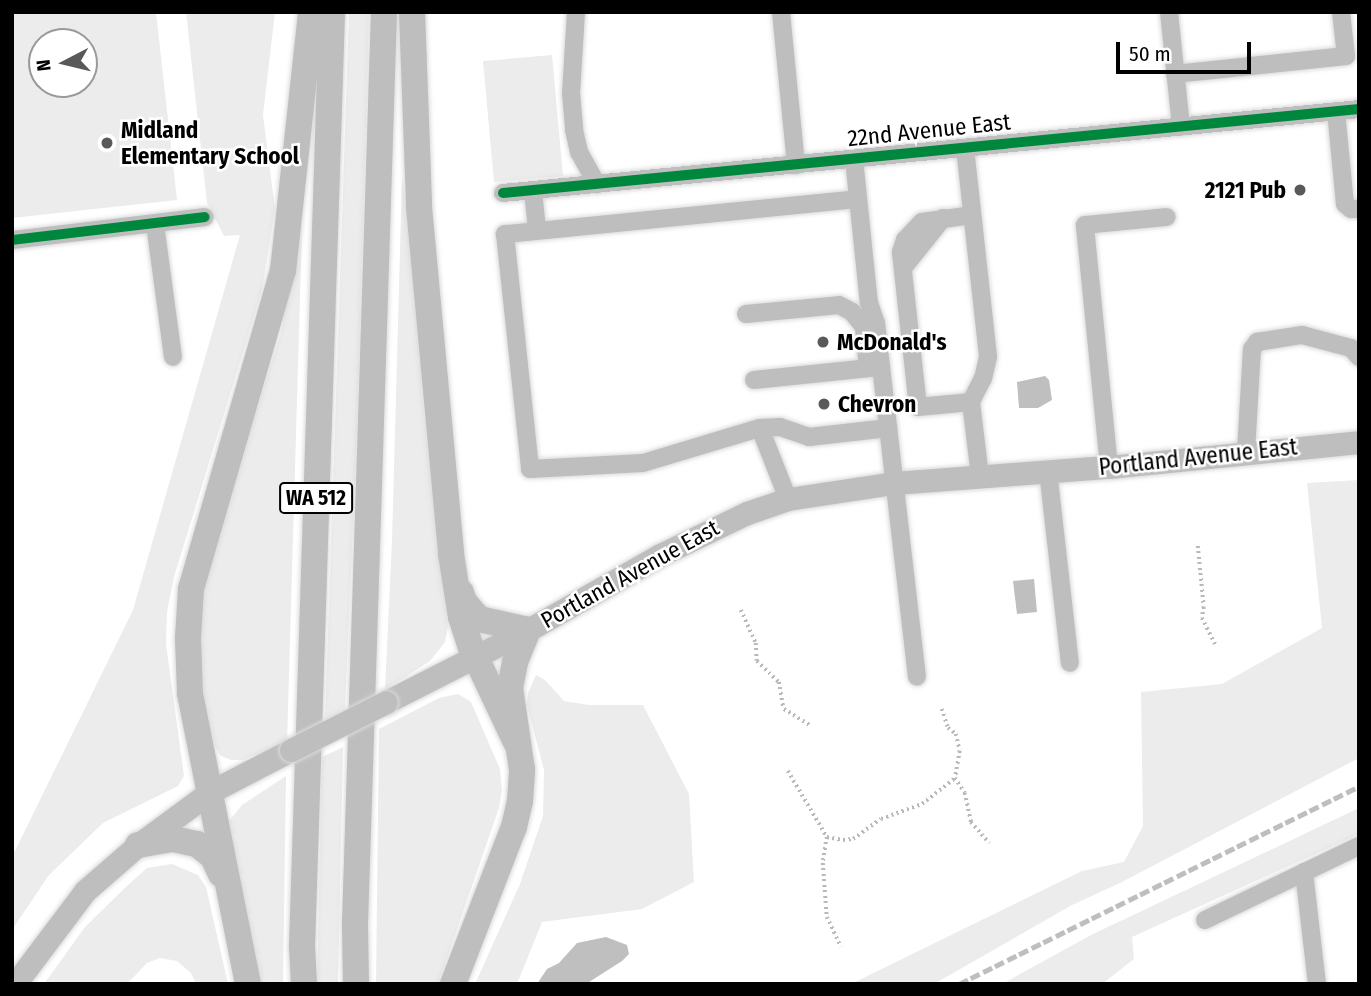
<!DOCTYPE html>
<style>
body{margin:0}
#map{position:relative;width:1371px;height:996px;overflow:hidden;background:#fff;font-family:"Fira Sans Condensed",sans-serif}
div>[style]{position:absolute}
.green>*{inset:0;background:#ececec}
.water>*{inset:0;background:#bfbfbf}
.path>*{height:3.5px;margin-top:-1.75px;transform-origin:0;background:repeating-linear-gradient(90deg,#b9b9b9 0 2px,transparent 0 5.5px)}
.roads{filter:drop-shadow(0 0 2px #dbdbdb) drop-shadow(0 0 2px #dbdbdb)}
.minor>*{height:18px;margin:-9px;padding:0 9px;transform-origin:9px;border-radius:9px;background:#bebebe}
.major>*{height:23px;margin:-11.5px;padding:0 11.5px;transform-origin:11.5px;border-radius:11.5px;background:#bebebe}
.highway>*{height:26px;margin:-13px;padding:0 13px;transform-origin:13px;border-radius:13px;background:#bebebe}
.rail>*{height:5px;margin-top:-2.5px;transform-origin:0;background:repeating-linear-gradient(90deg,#bebebe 0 10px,transparent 0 13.5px)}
.bridges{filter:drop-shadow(0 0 2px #dbdbdb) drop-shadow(0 0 2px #dbdbdb)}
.major-bridge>*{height:23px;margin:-11.5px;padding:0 11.5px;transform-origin:11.5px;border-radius:11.5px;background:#bebebe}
.cycleway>*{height:10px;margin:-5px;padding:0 5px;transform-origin:5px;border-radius:5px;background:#00873e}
.dots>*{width:19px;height:19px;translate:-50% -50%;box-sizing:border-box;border:4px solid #fff;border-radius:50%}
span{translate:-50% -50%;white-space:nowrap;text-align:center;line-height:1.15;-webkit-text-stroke:5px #fff;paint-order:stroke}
.shield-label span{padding:2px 5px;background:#fff;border:2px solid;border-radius:5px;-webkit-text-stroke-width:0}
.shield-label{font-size:21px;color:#000;font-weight:700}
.poi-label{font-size:23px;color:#000;font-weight:700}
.left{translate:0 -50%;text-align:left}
.right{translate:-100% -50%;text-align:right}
.street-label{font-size:23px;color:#000}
.frame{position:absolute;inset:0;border:14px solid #000;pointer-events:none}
.north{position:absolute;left:28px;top:28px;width:70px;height:70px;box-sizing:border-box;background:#fff;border:2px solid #999;border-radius:50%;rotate:263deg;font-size:19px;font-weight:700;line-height:28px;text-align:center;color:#000}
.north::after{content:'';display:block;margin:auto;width:24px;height:32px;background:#595959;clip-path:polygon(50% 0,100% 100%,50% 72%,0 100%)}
.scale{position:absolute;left:1116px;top:42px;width:135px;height:32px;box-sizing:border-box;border:4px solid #000;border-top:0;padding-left:9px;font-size:21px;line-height:24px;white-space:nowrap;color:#000;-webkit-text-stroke:5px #fff;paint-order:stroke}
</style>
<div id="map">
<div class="green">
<i style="clip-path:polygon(evenodd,12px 12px,156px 12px,177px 200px,12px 218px,12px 12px,84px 42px,84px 84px,42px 84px,42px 42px,84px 42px)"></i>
<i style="clip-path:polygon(186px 12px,275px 12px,263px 115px,275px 209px,262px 290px,174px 577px,167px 612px,166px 644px,184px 776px,178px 786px,103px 823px,49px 875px,12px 930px,12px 857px,133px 610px,240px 235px,224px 236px,207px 203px)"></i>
<i style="clip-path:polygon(349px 12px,369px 12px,357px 429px,345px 710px,325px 721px)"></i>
<i style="clip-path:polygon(552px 55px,563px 176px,494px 182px,483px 61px)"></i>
<i style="clip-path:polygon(402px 177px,406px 199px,424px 413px,448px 627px,445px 642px,430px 661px,385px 690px,392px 541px)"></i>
<i style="clip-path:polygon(302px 229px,287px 743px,242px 760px,231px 760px,221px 756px,215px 747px,204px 705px,199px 609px,207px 565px,281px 333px,298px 232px)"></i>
<i style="clip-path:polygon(1359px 480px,1359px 758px,1120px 883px,1072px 905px,934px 984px,851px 984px,1082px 871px,1124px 862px,1143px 826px,1141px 692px,1222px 684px,1322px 628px,1307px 483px)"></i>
<i style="clip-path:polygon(536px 675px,545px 680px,564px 701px,589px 705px,643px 705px,689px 794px,694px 882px,642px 909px,542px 922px,517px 984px,475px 984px,520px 884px,543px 816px,544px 770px,527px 705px,528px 693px)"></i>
<i style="clip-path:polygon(458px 694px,471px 702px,500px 769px,502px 790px,499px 808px,438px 984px,376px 984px,379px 729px,439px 698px)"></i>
<i style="clip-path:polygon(343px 747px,338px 984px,317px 984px,322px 757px)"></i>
<i style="clip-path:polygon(286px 776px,283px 984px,256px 984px,229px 821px,242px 805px)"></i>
<i style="clip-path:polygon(1359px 808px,1359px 834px,1132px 937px,1134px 959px,1102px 984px,1002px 984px,1091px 935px)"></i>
<i style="clip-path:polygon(172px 864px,198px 875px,206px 887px,228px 984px,196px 984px,191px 973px,177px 961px,160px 958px,147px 963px,127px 984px,44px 984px,85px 927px,128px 885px,147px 868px)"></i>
</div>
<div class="water">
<i style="clip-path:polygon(1045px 376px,1049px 380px,1052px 400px,1038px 408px,1019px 408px,1017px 382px)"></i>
<i style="clip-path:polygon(1034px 579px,1037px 612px,1017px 614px,1013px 581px)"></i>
<i style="clip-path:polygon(606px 937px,627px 945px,629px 954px,622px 961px,586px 984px,537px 984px,547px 969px,559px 963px,577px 943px)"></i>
</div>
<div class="path">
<i style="left:1198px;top:546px;width:61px;rotate:84.4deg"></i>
<i style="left:1204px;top:607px;width:11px;rotate:100deg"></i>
<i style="left:1202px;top:618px;width:30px;rotate:63deg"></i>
<i style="left:741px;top:610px;width:36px;rotate:66deg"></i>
<i style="left:756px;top:643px;width:18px;rotate:87deg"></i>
<i style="left:757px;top:661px;width:30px;rotate:44deg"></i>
<i style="left:779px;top:682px;width:27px;rotate:80deg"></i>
<i style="left:784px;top:709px;width:32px;rotate:32deg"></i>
<i style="left:942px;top:709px;width:20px;rotate:72deg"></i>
<i style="left:948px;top:728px;width:10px;rotate:37deg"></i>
<i style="left:956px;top:734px;width:17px;rotate:77deg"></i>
<i style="left:960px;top:751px;width:27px;rotate:100deg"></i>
<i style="left:955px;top:778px;width:18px;rotate:56deg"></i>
<i style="left:965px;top:793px;width:30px;rotate:78deg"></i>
<i style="left:971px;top:822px;width:28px;rotate:49deg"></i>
<i style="left:788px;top:771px;width:77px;rotate:59.4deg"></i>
<i style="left:827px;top:837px;width:16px;rotate:11deg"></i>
<i style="left:843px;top:840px;width:10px;rotate:-6deg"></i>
<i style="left:853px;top:839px;width:34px;rotate:-36deg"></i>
<i style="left:881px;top:819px;width:44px;rotate:-20.1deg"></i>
<i style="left:922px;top:804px;width:42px;rotate:-38.2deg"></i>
<i style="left:827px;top:837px;width:26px;rotate:99deg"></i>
<i style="left:823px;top:863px;width:54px;rotate:85.8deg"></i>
<i style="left:827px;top:917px;width:33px;rotate:65deg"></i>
</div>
<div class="roads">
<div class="minor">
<i style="left:576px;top:12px;width:81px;rotate:93.5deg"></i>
<i style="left:571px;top:93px;width:37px;rotate:85deg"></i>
<i style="left:574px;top:130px;width:23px;rotate:77deg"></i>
<i style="left:579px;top:152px;width:37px;rotate:61deg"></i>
<i style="left:781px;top:12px;width:154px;rotate:84.4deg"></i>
<i style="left:1169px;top:12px;width:115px;rotate:84deg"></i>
<i style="left:1175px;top:74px;width:172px;rotate:-6deg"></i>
<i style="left:1346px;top:56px;width:44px;rotate:-96.5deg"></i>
<i style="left:1336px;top:111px;width:93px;rotate:84.5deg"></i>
<i style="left:1345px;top:204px;width:8px;rotate:40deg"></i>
<i style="left:1351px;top:209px;width:8px"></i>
<i style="left:965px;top:148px;width:210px;rotate:83.7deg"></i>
<i style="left:988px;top:357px;width:22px;rotate:103deg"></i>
<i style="left:983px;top:378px;width:27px;rotate:117deg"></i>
<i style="left:971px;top:402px;width:75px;rotate:83.1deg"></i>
<i style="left:854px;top:159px;width:145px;rotate:84.1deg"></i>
<i style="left:869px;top:303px;width:21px;rotate:71deg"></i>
<i style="left:876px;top:323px;width:356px;rotate:83.4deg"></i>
<i style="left:533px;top:191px;width:39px;rotate:84deg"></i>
<i style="left:503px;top:193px;width:860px;rotate:-5.6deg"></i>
<i style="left:858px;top:199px;width:355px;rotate:174.3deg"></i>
<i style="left:505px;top:234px;width:236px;rotate:83.9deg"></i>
<i style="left:530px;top:469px;width:113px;rotate:-3deg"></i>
<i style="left:643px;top:463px;width:122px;rotate:-16.7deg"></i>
<i style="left:760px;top:428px;width:20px;rotate:-3deg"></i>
<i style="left:780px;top:427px;width:31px;rotate:19deg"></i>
<i style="left:809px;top:437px;width:80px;rotate:-6.5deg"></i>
<i style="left:155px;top:224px;width:134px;rotate:82.3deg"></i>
<i style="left:12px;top:240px;width:194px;rotate:-6.8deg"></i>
<i style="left:903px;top:268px;width:64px;rotate:-51.3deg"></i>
<i style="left:746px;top:314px;width:93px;rotate:-5.5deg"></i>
<i style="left:839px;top:305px;width:15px;rotate:28deg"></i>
<i style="left:852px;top:312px;width:19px;rotate:51deg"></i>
<i style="left:864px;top:327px;width:41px;rotate:84.4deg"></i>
<i style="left:754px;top:380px;width:126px;rotate:-5.9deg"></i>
<i style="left:971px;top:402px;width:53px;rotate:174.6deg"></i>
<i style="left:918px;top:407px;width:156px;rotate:-96.3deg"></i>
<i style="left:901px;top:252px;width:13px;rotate:-72deg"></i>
<i style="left:905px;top:240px;width:25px;rotate:-47deg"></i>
<i style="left:922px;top:222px;width:50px;rotate:-8deg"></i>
<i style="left:760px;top:428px;width:76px;rotate:68.5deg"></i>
<i style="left:1246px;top:452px;width:103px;rotate:-86.7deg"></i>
<i style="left:1252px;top:349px;width:9px;rotate:-54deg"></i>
<i style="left:1257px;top:342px;width:46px;rotate:-8.8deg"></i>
<i style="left:1302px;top:335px;width:51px;rotate:14.9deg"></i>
<i style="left:1351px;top:348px;width:12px;rotate:48deg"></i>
<i style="left:1109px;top:467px;width:243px;rotate:-95.7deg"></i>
<i style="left:1085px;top:225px;width:82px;rotate:-5.6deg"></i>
<i style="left:1048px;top:471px;width:193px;rotate:83.5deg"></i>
<i style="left:1304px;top:872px;width:113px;rotate:83.4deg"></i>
<i style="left:1205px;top:920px;width:171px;rotate:-25.7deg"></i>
</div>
<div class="major">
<i style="left:386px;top:702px;width:159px;rotate:-26.9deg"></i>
<i style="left:528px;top:630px;width:150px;rotate:-29.6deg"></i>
<i style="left:658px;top:556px;width:99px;rotate:-25.8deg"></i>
<i style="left:747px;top:513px;width:43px;rotate:-18.9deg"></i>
<i style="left:788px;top:499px;width:107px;rotate:-8.6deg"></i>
<i style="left:894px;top:483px;width:216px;rotate:-4.3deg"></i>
<i style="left:1109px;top:467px;width:251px;rotate:-5.7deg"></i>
<i style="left:15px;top:984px;width:116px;rotate:-53deg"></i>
<i style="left:85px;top:891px;width:70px;rotate:-41deg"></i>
<i style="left:138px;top:845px;width:89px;rotate:-36.4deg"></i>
<i style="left:210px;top:792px;width:91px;rotate:-27.4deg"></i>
</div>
<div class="highway">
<i style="left:412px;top:12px;width:195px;rotate:87.9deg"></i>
<i style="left:419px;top:207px;width:348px;rotate:84.7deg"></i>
<i style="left:451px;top:554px;width:64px;rotate:81deg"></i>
<i style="left:461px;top:617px;width:32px;rotate:72deg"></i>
<i style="left:471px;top:647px;width:105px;rotate:64.7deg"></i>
<i style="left:138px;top:845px;width:36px;rotate:-10deg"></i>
<i style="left:173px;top:839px;width:25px;rotate:12deg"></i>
<i style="left:197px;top:844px;width:21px;rotate:39deg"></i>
<i style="left:213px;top:857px;width:19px;rotate:65deg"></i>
<i style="left:248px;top:984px;width:297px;rotate:-101.3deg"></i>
<i style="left:190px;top:693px;width:55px;rotate:-92.1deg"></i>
<i style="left:188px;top:638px;width:49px;rotate:-86.5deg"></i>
<i style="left:191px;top:589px;width:331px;rotate:-73.9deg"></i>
<i style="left:283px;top:271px;width:261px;rotate:-83.8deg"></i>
<i style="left:304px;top:984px;width:37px;rotate:-93deg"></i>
<i style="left:302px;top:947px;width:935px;rotate:-88.16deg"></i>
<i style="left:356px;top:984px;width:60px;rotate:-91deg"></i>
<i style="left:355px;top:924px;width:912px;rotate:-88.18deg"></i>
<i style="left:453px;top:984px;width:168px;rotate:-68.8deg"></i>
<i style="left:514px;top:827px;width:27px;rotate:-77deg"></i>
<i style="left:520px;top:801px;width:31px;rotate:-86deg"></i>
<i style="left:522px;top:770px;width:83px;rotate:-98.3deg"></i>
<i style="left:510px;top:688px;width:26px;rotate:-79deg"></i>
<i style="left:515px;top:662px;width:35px;rotate:-68deg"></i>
<i style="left:528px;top:630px;width:50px;rotate:-167.3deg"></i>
<i style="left:479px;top:619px;width:23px;rotate:-131deg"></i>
<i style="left:464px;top:602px;width:10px;rotate:-107deg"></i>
</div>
</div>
<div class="rail">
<i style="left:959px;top:984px;width:446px;rotate:-26.3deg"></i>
</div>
<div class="bridges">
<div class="major-bridge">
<i style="left:291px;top:750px;width:106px;rotate:-26.8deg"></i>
</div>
</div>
<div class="cycleway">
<i style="left:503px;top:193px;width:860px;rotate:-5.6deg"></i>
<i style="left:12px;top:240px;width:194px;rotate:-6.8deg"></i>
</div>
<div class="dots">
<i style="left:107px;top:143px;background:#595959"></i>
<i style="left:1300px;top:190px;background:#595959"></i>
<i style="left:823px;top:342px;background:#595959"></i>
<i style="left:824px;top:404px;background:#595959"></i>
</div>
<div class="shield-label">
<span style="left:316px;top:498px">WA 512</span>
</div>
<div class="poi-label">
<span class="left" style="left:121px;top:143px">Midland<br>Elementary School</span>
<span class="right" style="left:1286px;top:190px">2121 Pub</span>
<span class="left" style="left:837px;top:342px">McDonald's</span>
<span class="left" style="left:838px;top:404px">Chevron</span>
</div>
<div class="street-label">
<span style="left:929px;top:130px;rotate:-6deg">22nd Avenue East</span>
<span style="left:1198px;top:457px;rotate:-6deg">Portland Avenue East</span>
<span style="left:630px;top:574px;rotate:-29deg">Portland Avenue East</span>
</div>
<div class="frame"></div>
<div class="north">N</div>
<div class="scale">50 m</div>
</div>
